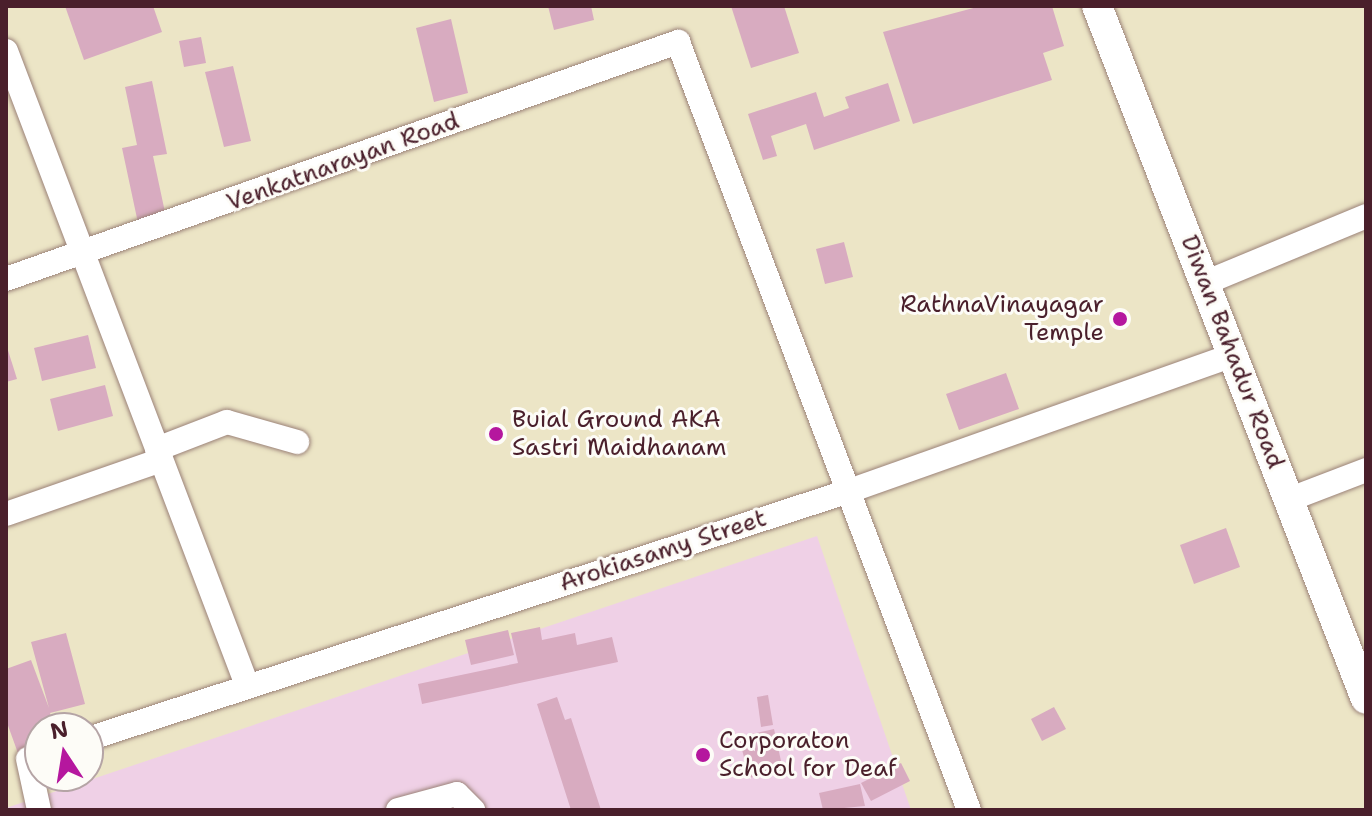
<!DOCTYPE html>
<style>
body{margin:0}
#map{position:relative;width:1372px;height:816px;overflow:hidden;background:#ece5c6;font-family:"Shantell Sans",sans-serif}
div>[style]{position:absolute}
.built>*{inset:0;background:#efd0e6}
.building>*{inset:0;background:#d8abc0}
.roads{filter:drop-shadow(0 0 2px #9b8278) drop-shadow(0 0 2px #9b8278)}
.minor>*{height:24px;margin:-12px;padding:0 12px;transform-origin:12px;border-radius:12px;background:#fff}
.major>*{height:30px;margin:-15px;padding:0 15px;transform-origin:15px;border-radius:15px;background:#fff}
.dots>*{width:22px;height:22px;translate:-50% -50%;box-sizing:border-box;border:4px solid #fdfcf7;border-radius:50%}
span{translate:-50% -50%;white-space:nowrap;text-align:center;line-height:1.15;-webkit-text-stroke:6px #fdfcf7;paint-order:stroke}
.street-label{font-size:24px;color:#4a1f2b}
.poi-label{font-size:24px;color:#4a1f2b}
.right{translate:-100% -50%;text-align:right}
.left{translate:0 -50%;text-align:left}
.frame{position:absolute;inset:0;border:8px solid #4a1f2b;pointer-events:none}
.north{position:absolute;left:24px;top:712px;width:80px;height:80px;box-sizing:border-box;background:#fdfcf7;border:2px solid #b5a4a5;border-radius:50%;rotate:348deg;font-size:22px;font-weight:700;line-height:32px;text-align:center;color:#4a1f2b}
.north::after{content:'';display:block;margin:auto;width:28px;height:36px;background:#b5179e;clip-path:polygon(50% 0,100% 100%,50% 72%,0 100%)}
</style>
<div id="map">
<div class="built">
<i style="clip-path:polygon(817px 536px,911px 810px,6px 810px,6px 808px)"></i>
</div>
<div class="building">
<i style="clip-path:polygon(65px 6px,153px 6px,162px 32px,84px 60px)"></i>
<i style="clip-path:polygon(548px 6px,591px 6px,594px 20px,554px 30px)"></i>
<i style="clip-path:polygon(731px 6px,784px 6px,799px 53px,751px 68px)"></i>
<i style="clip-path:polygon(981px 6px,1052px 6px,1064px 46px,1043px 53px,1052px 80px,913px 124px,883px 32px)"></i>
<i style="clip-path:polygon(451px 19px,468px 93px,434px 102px,416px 28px)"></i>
<i style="clip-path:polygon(201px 37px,206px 63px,184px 67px,179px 41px)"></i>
<i style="clip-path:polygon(233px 66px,251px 141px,224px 147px,205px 72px)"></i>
<i style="clip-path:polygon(152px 81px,167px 154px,153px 156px,166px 217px,138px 223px,122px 148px,137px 145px,125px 87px)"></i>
<i style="clip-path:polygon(888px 83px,900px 121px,814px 150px,806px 124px,771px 136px,777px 156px,763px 160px,748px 114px,816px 92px,824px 117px,849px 108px,845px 97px)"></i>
<i style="clip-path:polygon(844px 242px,853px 277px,825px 284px,816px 249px)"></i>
<i style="clip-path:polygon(88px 335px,96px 368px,42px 381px,34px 348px)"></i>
<i style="clip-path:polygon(6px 344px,17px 379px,6px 382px)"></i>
<i style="clip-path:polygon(1006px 373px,1019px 409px,959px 430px,946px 394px)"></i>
<i style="clip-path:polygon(105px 385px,113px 416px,58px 431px,50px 399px)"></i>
<i style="clip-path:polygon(1226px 528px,1240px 567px,1194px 584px,1180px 545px)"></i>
<i style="clip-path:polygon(540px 627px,542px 640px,575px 633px,577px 645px,612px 637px,618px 662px,422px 704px,418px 684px,518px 663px,511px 633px)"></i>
<i style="clip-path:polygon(508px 630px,514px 655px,471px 665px,465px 640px)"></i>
<i style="clip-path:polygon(66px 633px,85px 704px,50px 713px,55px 728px,40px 728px,40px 748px,19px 756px,6px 720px,6px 669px,31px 660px,49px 708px,31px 642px)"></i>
<i style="clip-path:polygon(768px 695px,773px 725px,761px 727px,757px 697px)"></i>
<i style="clip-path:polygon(557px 697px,565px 720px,571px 718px,601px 810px,571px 810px,537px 704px)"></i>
<i style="clip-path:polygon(1054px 707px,1066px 729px,1042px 741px,1031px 719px)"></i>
<i style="clip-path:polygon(774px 729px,783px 770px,749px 778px,739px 737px)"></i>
<i style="clip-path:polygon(901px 763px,910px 781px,871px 801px,861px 783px)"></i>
<i style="clip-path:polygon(860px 784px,865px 806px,823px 810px,819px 793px)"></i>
</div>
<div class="roads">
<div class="minor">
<i style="left:6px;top:51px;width:678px;rotate:69.19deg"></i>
<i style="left:6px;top:279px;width:713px;rotate:-19.43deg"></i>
<i style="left:678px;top:42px;width:821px;rotate:69.25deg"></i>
<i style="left:1207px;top:282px;width:172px;rotate:-22.5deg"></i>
<i style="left:157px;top:449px;width:75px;rotate:-21.1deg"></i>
<i style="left:227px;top:422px;width:73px;rotate:15.9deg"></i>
<i style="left:1288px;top:500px;width:84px;rotate:-21deg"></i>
<i style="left:6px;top:514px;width:164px;rotate:-19.2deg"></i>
<i style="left:88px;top:739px;width:804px;rotate:-18.05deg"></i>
<i style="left:852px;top:490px;width:406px;rotate:-19.5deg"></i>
<i style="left:28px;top:759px;width:52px;rotate:77.8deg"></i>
<i style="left:398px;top:810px;width:61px;rotate:-15.2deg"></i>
<i style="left:457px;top:794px;width:23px;rotate:45deg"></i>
</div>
<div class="major">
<i style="left:1097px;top:6px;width:743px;rotate:68.79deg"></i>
</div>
</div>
<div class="dots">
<i style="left:1120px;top:319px;background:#b5179e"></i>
<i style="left:496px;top:434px;background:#b5179e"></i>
<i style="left:703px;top:755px;background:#b5179e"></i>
</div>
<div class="street-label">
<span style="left:343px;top:162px;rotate:-20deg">Venkatnarayan Road</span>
<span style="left:1232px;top:352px;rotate:69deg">Diwan Bahadur Road</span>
<span style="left:663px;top:551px;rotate:-18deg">Arokiasamy Street</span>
</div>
<div class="poi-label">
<span class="right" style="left:1104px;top:319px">RathnaVinayagar<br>Temple</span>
<span class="left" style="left:512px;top:434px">Buial Ground AKA<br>Sastri Maidhanam</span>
<span class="left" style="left:719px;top:755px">Corporaton<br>School for Deaf</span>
</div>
<div class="frame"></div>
<div class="north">N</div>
</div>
